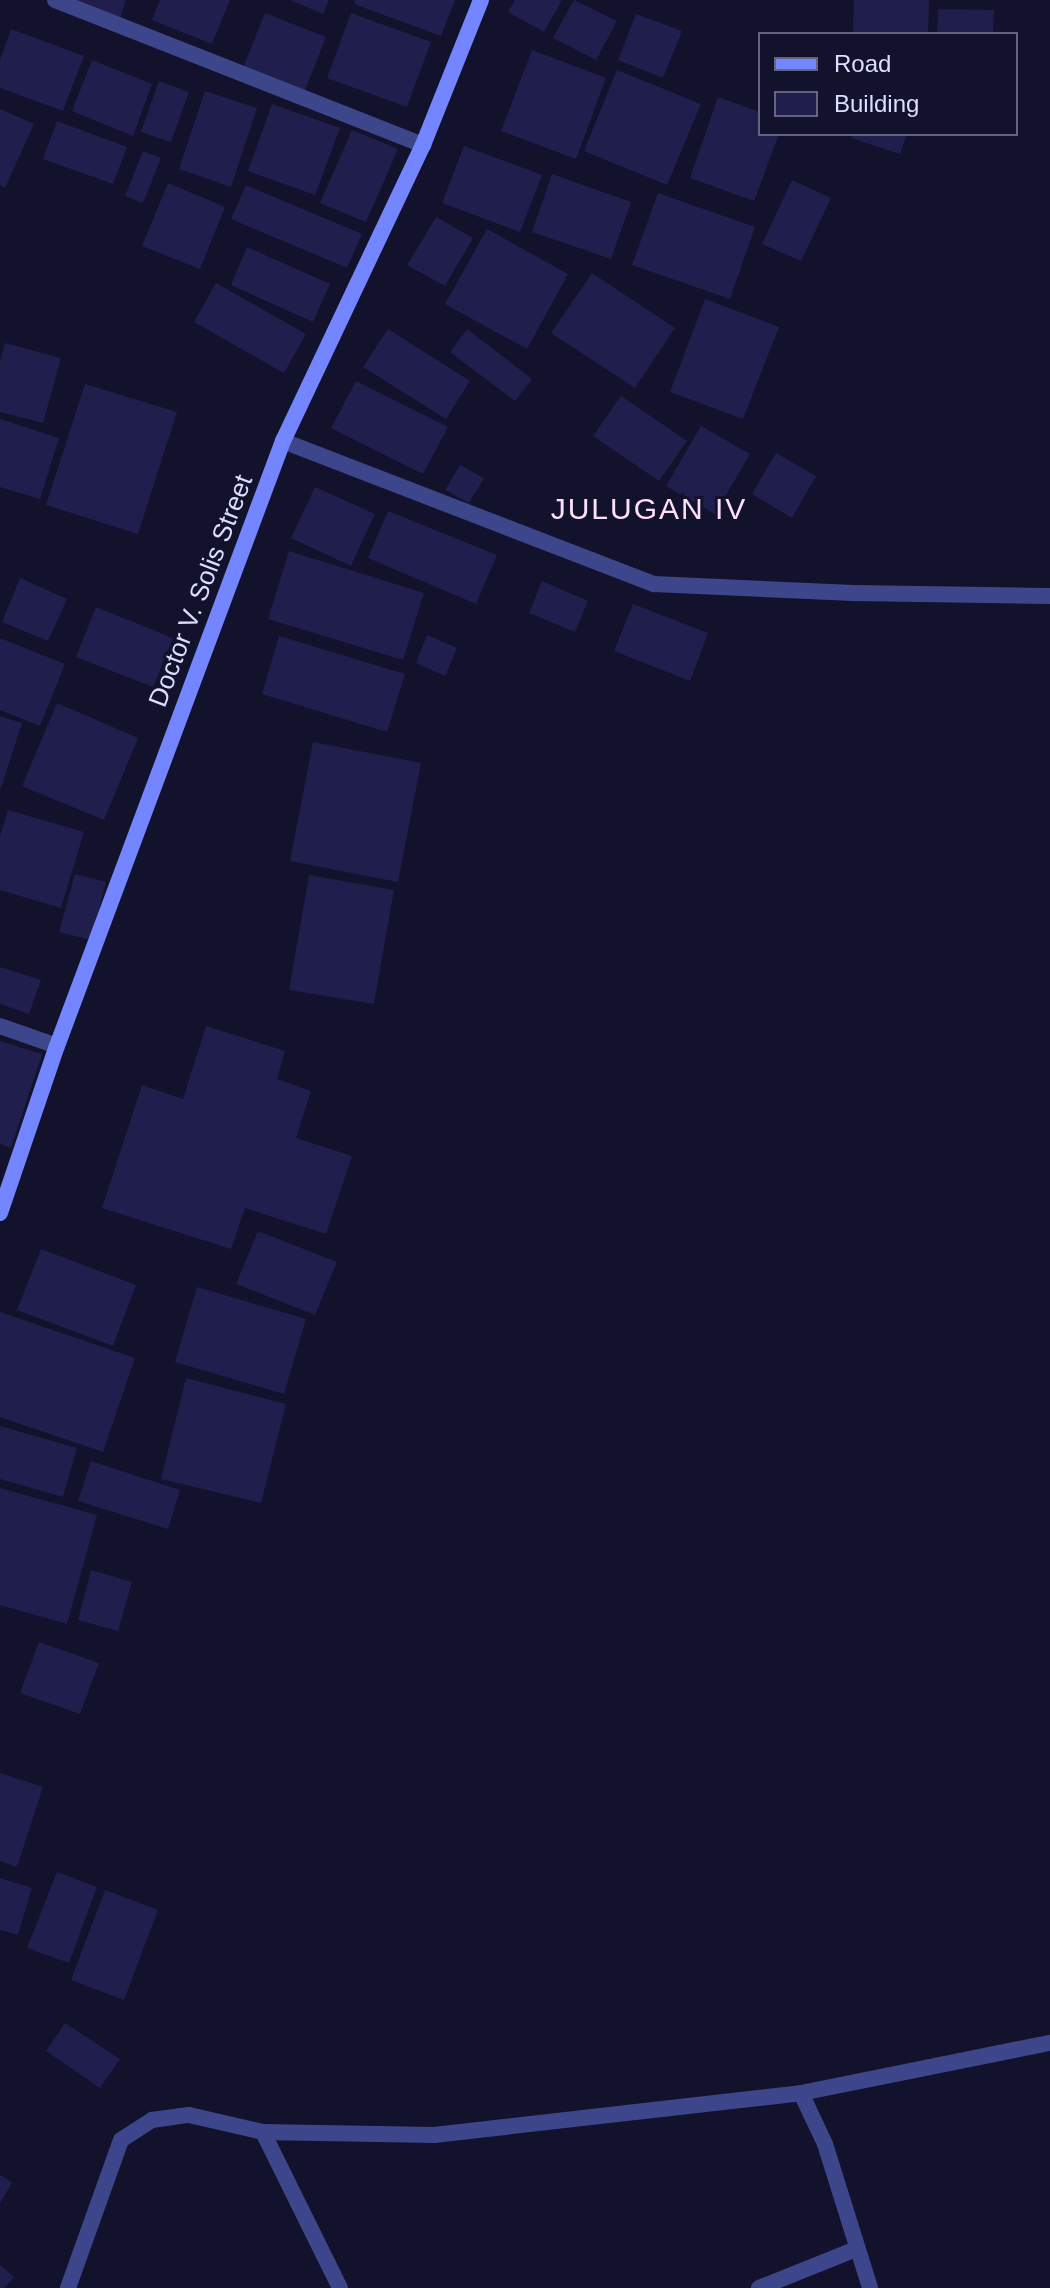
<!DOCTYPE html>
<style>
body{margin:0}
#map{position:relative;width:1050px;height:2288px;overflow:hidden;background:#12122c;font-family:Helvetica,sans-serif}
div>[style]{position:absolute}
.building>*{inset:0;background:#201e4d}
.street>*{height:16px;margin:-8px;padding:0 8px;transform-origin:8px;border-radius:8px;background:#3d468b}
.secondary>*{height:16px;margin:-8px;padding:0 8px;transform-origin:8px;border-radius:8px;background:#7486ff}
span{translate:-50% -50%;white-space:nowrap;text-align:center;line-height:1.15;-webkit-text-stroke:6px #12122c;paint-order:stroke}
.street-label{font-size:26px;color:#dddeff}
.quarter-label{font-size:30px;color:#ffdff8;letter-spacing:2px}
.legend{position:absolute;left:758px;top:32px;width:260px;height:104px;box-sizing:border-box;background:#12122c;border:2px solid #636480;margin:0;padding:10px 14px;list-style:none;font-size:24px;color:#dddeff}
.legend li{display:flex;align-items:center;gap:16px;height:40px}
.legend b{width:40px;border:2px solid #636480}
</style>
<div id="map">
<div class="building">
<i style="clip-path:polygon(74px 0,126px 0,120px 18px)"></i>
<i style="clip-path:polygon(160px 0,230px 0,212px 44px,152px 20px)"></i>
<i style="clip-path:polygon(290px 0,329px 0,323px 14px)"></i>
<i style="clip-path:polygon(355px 0,455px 0,441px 36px,354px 4px)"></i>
<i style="clip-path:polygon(515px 0,562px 0,544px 32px,508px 12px)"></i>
<i style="clip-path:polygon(574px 0,617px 21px,596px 60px,553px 38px)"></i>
<i style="clip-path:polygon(854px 0,929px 0,928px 34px,853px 32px)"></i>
<i style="clip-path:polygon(938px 9px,994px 10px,993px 34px,937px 34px)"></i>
<i style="clip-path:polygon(265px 13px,326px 37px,304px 93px,243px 68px)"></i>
<i style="clip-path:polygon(351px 13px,431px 42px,407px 107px,327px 78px)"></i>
<i style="clip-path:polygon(636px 14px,682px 31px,663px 78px,618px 60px)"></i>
<i style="clip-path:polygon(11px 29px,84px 56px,63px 111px,0 88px,0 60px)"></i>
<i style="clip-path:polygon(532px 50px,606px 78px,576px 159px,501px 131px)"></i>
<i style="clip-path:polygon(92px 60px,152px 84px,133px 136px,72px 111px)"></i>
<i style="clip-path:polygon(617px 70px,701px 104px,667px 185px,584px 151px)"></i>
<i style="clip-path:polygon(159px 81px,189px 92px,171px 142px,141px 132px)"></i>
<i style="clip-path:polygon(205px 91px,257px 108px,231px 187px,179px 169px)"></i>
<i style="clip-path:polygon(718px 97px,760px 112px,760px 134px,779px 134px,754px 201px,690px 178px)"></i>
<i style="clip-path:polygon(272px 104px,340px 128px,315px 195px,248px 171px)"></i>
<i style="clip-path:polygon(0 109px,34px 124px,5px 188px,0 185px)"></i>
<i style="clip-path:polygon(57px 121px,127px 147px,113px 184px,43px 159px)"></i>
<i style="clip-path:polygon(352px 130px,398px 149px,366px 222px,320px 203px)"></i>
<i style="clip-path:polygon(853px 134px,907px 134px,900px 154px,851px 138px)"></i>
<i style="clip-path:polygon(464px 146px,542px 175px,520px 232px,442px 203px)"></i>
<i style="clip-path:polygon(143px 151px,161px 158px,143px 203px,125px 196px)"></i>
<i style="clip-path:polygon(552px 174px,631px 202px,611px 259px,532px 232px)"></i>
<i style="clip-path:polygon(792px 180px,831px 198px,801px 261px,762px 244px)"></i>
<i style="clip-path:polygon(168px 183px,225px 207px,200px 269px,142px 246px)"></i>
<i style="clip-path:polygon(246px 185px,362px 234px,347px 268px,231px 219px)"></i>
<i style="clip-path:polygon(658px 193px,755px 227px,730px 299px,632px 265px)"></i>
<i style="clip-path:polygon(436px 217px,473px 238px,445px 286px,407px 265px)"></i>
<i style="clip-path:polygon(487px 229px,568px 274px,527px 349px,445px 304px)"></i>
<i style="clip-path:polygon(247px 247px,330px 284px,313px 322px,231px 285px)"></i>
<i style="clip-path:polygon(592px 273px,675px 328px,635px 388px,551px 333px)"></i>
<i style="clip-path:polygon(216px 283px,306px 334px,284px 373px,194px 322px)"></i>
<i style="clip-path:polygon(705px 299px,779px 327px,743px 419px,670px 392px)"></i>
<i style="clip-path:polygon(388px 329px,470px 381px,446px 419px,363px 367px)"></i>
<i style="clip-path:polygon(467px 329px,532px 379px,515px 401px,450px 352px)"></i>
<i style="clip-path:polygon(5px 343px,61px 358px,43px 423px,0 412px,0 361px)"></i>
<i style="clip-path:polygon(356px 381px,448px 427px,423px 474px,331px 428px)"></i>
<i style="clip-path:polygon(85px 384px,177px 412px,138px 534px,46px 505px)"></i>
<i style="clip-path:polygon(621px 396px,687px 441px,659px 481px,593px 436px)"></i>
<i style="clip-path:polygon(0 419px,59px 438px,40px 499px,0 487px)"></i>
<i style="clip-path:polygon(701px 426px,750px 454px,715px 514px,666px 486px)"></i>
<i style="clip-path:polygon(776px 453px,816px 476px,792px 518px,752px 494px)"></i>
<i style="clip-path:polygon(460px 465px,484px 478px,469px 503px,445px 490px)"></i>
<i style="clip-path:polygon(315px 487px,375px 514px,351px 566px,291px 538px)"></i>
<i style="clip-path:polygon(388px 511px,497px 555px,476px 604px,368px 558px)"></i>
<i style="clip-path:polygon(289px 551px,424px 593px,403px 660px,268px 619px)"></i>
<i style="clip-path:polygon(20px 578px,67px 599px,48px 641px,2px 622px)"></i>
<i style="clip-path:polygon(542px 581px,588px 601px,575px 632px,529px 613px)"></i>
<i style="clip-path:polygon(633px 604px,708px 633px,690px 681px,614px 651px)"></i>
<i style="clip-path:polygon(96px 607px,173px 638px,153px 687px,76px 657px)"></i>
<i style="clip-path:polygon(427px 635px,457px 648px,445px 676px,416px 663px)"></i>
<i style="clip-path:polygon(279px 636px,405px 674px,387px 732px,262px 694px)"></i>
<i style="clip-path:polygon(0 638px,65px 664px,40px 726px,0 710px)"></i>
<i style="clip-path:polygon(57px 703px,138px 738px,104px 820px,22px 786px)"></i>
<i style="clip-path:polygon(0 716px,22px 723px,1px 788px,0 787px)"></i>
<i style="clip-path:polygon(313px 742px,421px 763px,398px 882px,290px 861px)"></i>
<i style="clip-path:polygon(8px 810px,84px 832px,61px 908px,0 890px,0 836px)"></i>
<i style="clip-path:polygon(75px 874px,106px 882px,91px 940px,59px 932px)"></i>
<i style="clip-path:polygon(309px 875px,394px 890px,374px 1004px,289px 990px)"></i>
<i style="clip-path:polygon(0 967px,41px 980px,29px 1014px,0 1004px)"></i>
<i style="clip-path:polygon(206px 1026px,285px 1051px,277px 1079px,311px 1091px,296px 1138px,352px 1156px,326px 1234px,245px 1208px,231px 1249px,102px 1208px,142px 1085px,183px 1099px)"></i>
<i style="clip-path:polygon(0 1041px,42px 1054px,11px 1148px,0 1144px)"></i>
<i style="clip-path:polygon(258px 1231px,337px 1262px,315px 1315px,236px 1284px)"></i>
<i style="clip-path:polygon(41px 1249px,136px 1285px,113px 1346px,17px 1310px)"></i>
<i style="clip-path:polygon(197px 1287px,306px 1319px,284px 1394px,175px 1362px)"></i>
<i style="clip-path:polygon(0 1312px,135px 1358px,103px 1452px,0 1417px)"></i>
<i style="clip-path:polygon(186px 1378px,286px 1404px,261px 1503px,161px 1479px)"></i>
<i style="clip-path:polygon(0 1426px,77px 1448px,63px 1497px,0 1479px)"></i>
<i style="clip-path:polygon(91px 1461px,180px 1490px,168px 1529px,78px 1501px)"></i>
<i style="clip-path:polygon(0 1488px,97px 1515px,67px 1624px,0 1605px)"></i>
<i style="clip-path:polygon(91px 1570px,132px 1582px,118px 1631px,78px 1620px)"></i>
<i style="clip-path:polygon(39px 1642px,99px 1663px,80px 1714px,20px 1693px)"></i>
<i style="clip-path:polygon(0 1773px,43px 1787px,17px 1867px,0 1861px)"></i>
<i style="clip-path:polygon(57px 1872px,97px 1887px,69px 1963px,27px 1948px)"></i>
<i style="clip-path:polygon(0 1878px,32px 1888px,18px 1935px,0 1930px)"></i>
<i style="clip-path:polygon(105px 1890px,158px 1910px,124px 2000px,71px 1980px)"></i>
<i style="clip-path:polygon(65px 2023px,120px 2059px,100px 2088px,46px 2051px)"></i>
<i style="clip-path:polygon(0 2175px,12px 2182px,0 2204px)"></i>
<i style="clip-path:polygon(0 2265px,14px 2277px,5px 2288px,0 2288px)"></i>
</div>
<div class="street">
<i style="left:55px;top:0;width:396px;rotate:21.5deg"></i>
<i style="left:283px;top:441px;width:398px;rotate:21.1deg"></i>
<i style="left:654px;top:584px;width:200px;rotate:2.6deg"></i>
<i style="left:854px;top:593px;width:196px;rotate:0.9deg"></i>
<i style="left:0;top:1026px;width:60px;rotate:19.3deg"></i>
<i style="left:801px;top:2093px;width:56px;rotate:64.8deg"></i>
<i style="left:825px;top:2144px;width:151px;rotate:72.6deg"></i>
<i style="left:68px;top:2288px;width:157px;rotate:-70.3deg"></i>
<i style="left:121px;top:2140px;width:37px;rotate:-33deg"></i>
<i style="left:152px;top:2120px;width:37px;rotate:-8deg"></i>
<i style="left:189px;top:2115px;width:76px;rotate:12.9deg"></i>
<i style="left:340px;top:2288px;width:174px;rotate:-116.3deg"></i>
<i style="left:263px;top:2132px;width:171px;rotate:1deg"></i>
<i style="left:434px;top:2135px;width:369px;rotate:-6.5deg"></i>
<i style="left:801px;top:2093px;width:254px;rotate:-11.4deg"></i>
<i style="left:759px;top:2288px;width:105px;rotate:-21.9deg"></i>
</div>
<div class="secondary">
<i style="left:0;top:1213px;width:176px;rotate:-71.2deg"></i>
<i style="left:57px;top:1046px;width:646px;rotate:-69.52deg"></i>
<i style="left:283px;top:441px;width:327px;rotate:-64.7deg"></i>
<i style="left:423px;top:145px;width:156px;rotate:-68.2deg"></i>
</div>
<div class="street-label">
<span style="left:201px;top:591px;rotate:-69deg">Doctor V. Solis Street</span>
</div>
<div class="quarter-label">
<span style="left:649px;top:509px">JULUGAN IV</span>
</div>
<ul class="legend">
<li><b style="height:10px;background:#7486ff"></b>Road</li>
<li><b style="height:22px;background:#201e4d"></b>Building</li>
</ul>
</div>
